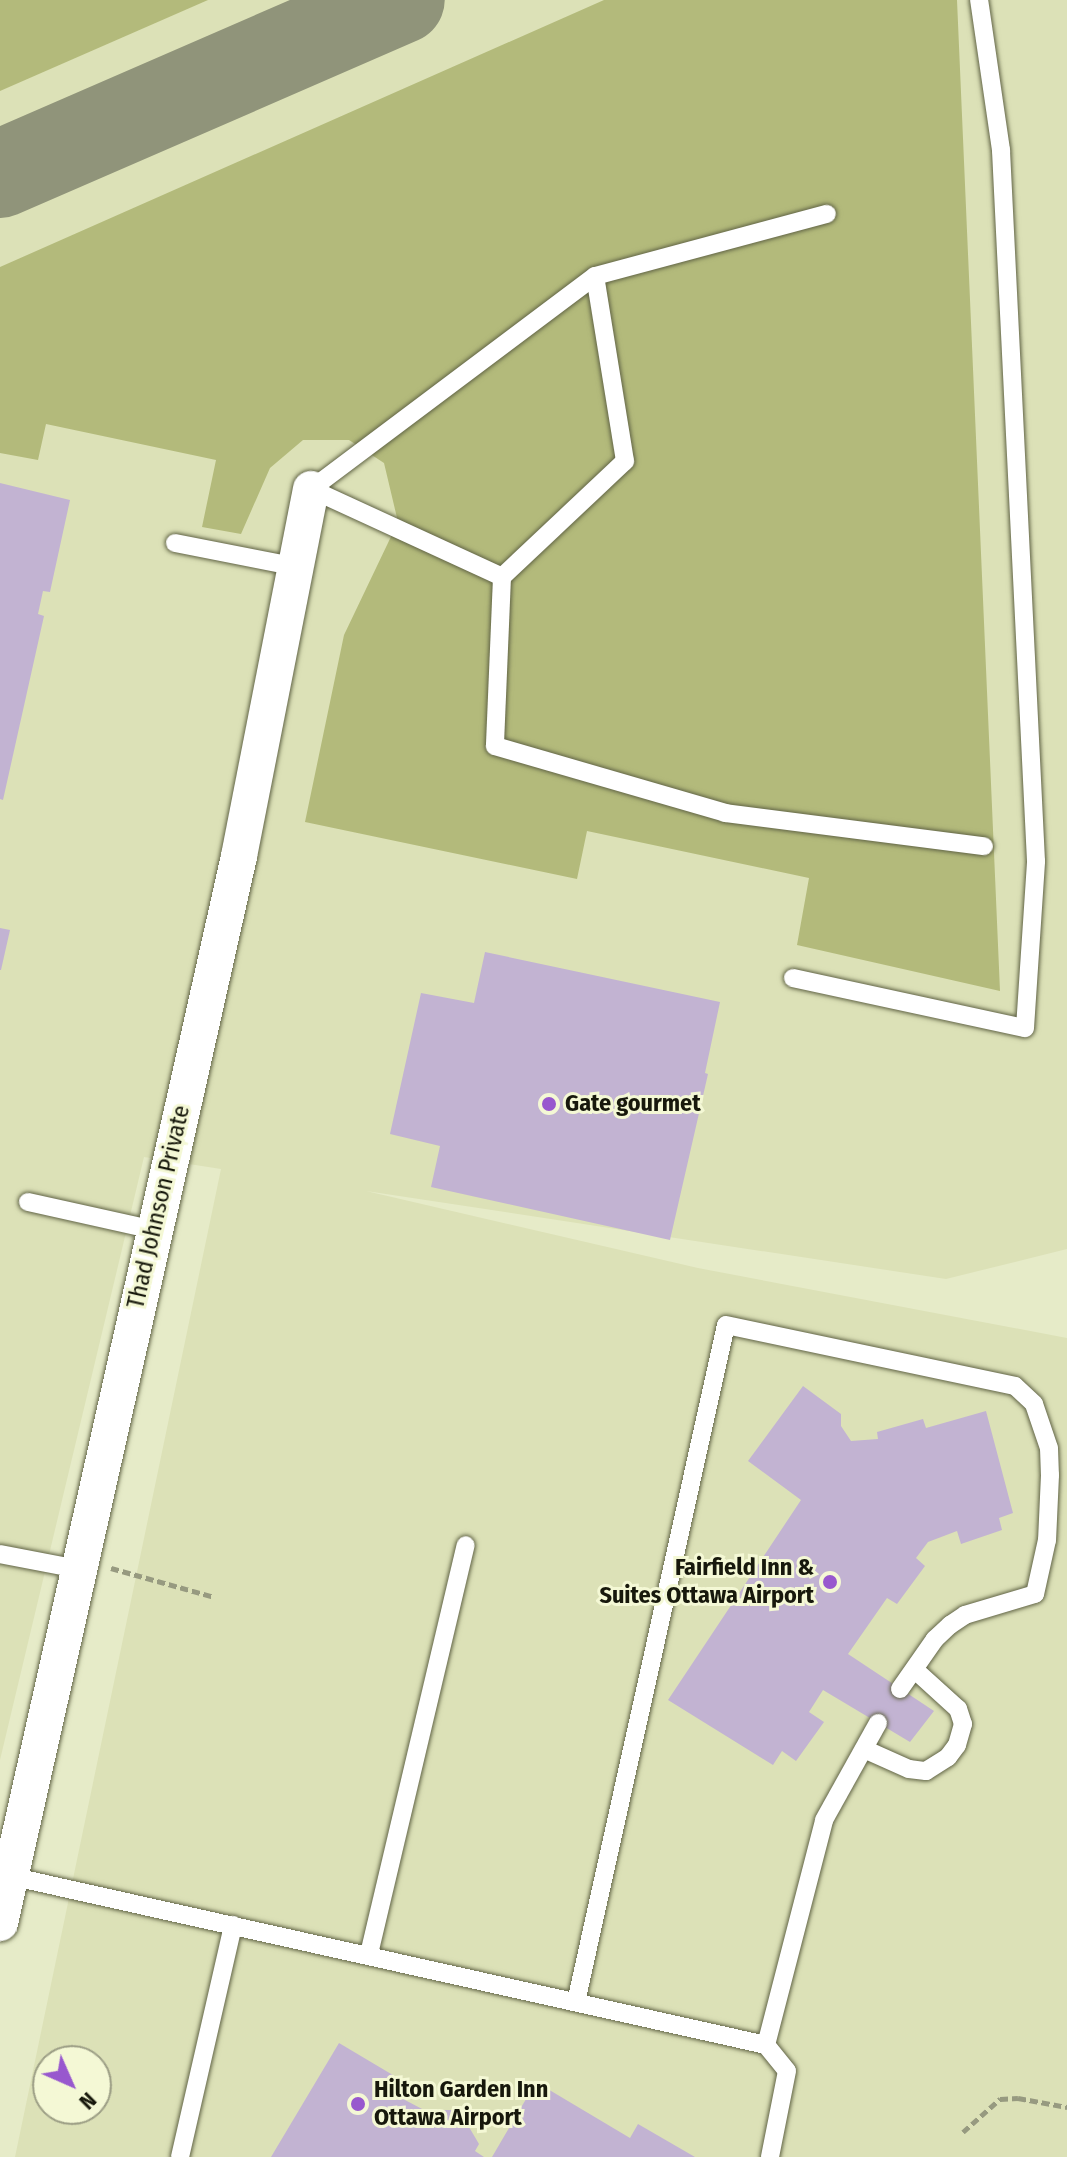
<!DOCTYPE html>
<style>
body{margin:0}
#map{position:relative;width:1067px;height:2157px;overflow:hidden;background:#e6ebc8;font-family:"Fira Sans Condensed",sans-serif}
div>[style]{position:absolute}
.built>*{inset:0;background:#dce1b7}
.green>*{inset:0;background:#b3ba7b}
.taxiway>*{height:88px;margin:-44px;padding:0 44px;transform-origin:44px;border-radius:44px;background:#90947a}
.building>*{inset:0;background:#c2b3d2}
.path>*{height:5px;margin-top:-2.5px;transform-origin:0;background:repeating-linear-gradient(90deg,#979a80 0 8px,transparent 0 12px)}
.roads{filter:drop-shadow(0 0 2px #616446) drop-shadow(0 0 2px #616446)}
.lane>*{height:18px;margin:-9px;padding:0 9px;transform-origin:9px;border-radius:9px;background:#fff}
.street>*{height:36px;margin:-18px;padding:0 18px;transform-origin:18px;border-radius:18px;background:#fff}
.dots>*{width:22px;height:22px;translate:-50% -50%;box-sizing:border-box;border:4px solid #f4f8d5;border-radius:50%}
span{translate:-50% -50%;white-space:nowrap;text-align:center;line-height:1.15;-webkit-text-stroke:6px #f4f8d5;paint-order:stroke}
.poi-label{font-size:24px;color:#17180c;font-weight:700}
.left{translate:0 -50%;text-align:left}
.right{translate:-100% -50%;text-align:right}
.street-label{font-size:24px;color:#17180c}
.north{position:absolute;left:32px;top:2045px;width:80px;height:80px;box-sizing:border-box;background:#f4f8d5;border:2px solid #9c9e85;border-radius:50%;rotate:135deg;font-size:22px;font-weight:700;line-height:32px;text-align:center;color:#17180c}
.north::after{content:'';display:block;margin:auto;width:28px;height:36px;background:#9858ce;clip-path:polygon(50% 0,100% 100%,50% 72%,0 100%)}
</style>
<div id="map">
<div class="built">
<i style="clip-path:polygon(evenodd,0 0,1067px 0,1067px 1249px,946px 1279px,366px 1191px,698px 1268px,1067px 1338px,1067px 2157px,15px 2157px,221px 1169px,144px 1157px,0 1760px,0 0,48px 2061px,96px 2061px,96px 2109px,48px 2109px,48px 2061px)"></i>
</div>
<div class="green">
<i style="clip-path:polygon(0 0,208px 0,0 91px)"></i>
<i style="clip-path:polygon(604px 0,957px 0,1000px 991px,797px 945px,809px 878px,587px 831px,577px 879px,305px 822px,344px 635px,398px 522px,384px 463px,349px 440px,303px 440px,270px 468px,241px 534px,202px 527px,216px 460px,46px 424px,38px 460px,0 453px,0 267px)"></i>
</div>
<div class="taxiway">
<i style="left:0;top:174px;width:437px;rotate:-23.5deg"></i>
</div>
<div class="building">
<i style="clip-path:polygon(0 483px,70px 500px,50px 592px,43px 591px,38px 614px,44px 616px,3px 800px,0 799px)"></i>
<i style="clip-path:polygon(0 928px,10px 930px,1px 970px,0 970px)"></i>
<i style="clip-path:polygon(485px 952px,720px 1002px,705px 1073px,708px 1074px,670px 1240px,431px 1187px,440px 1146px,390px 1134px,421px 993px,474px 1003px)"></i>
<i style="clip-path:polygon(803px 1386px,841px 1414px,841px 1426px,851px 1441px,878px 1439px,877px 1432px,923px 1419px,926px 1428px,986px 1411px,1013px 1513px,999px 1518px,1002px 1530px,961px 1544px,957px 1531px,928px 1542px,916px 1558px,925px 1566px,897px 1604px,887px 1598px,848px 1654px,934px 1711px,910px 1742px,823px 1690px,809px 1712px,824px 1722px,796px 1761px,782px 1751px,773px 1765px,668px 1700px,801px 1500px,748px 1461px)"></i>
<i style="clip-path:polygon(339px 2043px,413px 2087px,405px 2100px,424px 2110px,459px 2110px,479px 2144px,475px 2151px,484px 2157px,271px 2157px)"></i>
<i style="clip-path:polygon(536px 2082px,630px 2138px,638px 2124px,695px 2157px,492px 2157px)"></i>
</div>
<div class="path">
<i style="left:111px;top:1568px;width:107px;rotate:15.7deg"></i>
<i style="left:963px;top:2132px;width:50px;rotate:-41.7deg"></i>
<i style="left:1000px;top:2099px;width:18px;rotate:-3deg"></i>
<i style="left:1018px;top:2098px;width:50px;rotate:10.4deg"></i>
</div>
<div class="roads">
<div class="lane">
<i style="left:595px;top:276px;width:355px;rotate:143.1deg"></i>
<i style="left:311px;top:489px;width:210px;rotate:24.7deg"></i>
<i style="left:502px;top:577px;width:169px;rotate:92.4deg"></i>
<i style="left:495px;top:746px;width:240px;rotate:16.2deg"></i>
<i style="left:725px;top:813px;width:261px;rotate:7.3deg"></i>
<i style="left:175px;top:543px;width:124px;rotate:11.1deg"></i>
<i style="left:502px;top:577px;width:169px;rotate:-43.3deg"></i>
<i style="left:625px;top:461px;width:187px;rotate:-99.2deg"></i>
<i style="left:595px;top:276px;width:240px;rotate:-15deg"></i>
<i style="left:793px;top:978px;width:237px;rotate:12.2deg"></i>
<i style="left:1025px;top:1028px;width:167px;rotate:-86.2deg"></i>
<i style="left:1036px;top:861px;width:712px;rotate:-92.82deg"></i>
<i style="left:1001px;top:150px;width:152px;rotate:-98.3deg"></i>
<i style="left:28px;top:1202px;width:129px;rotate:12.5deg"></i>
<i style="left:0;top:1554px;width:79px;rotate:10.9deg"></i>
<i style="left:864px;top:1749px;width:49px;rotate:24deg"></i>
<i style="left:909px;top:1769px;width:17px;rotate:7deg"></i>
<i style="left:926px;top:1771px;width:26px;rotate:-32deg"></i>
<i style="left:948px;top:1757px;width:15px;rotate:-53deg"></i>
<i style="left:957px;top:1745px;width:22px;rotate:-74deg"></i>
<i style="left:963px;top:1724px;width:16px;rotate:-108deg"></i>
<i style="left:958px;top:1709px;width:59px;rotate:-137.7deg"></i>
<i style="left:10px;top:1876px;width:775px;rotate:12.6deg"></i>
<i style="left:766px;top:2045px;width:33px;rotate:51deg"></i>
<i style="left:787px;top:2071px;width:88px;rotate:101.2deg"></i>
<i style="left:369px;top:1954px;width:420px;rotate:-76.7deg"></i>
<i style="left:576px;top:2002px;width:693px;rotate:-77.51deg"></i>
<i style="left:726px;top:1325px;width:295px;rotate:11.9deg"></i>
<i style="left:1015px;top:1386px;width:26px;rotate:43deg"></i>
<i style="left:1034px;top:1404px;width:46px;rotate:71.2deg"></i>
<i style="left:1049px;top:1448px;width:27px;rotate:88deg"></i>
<i style="left:1050px;top:1475px;width:65px;rotate:92.6deg"></i>
<i style="left:1047px;top:1540px;width:55px;rotate:102.5deg"></i>
<i style="left:1035px;top:1594px;width:73px;rotate:163.3deg"></i>
<i style="left:965px;top:1615px;width:18px;rotate:146deg"></i>
<i style="left:950px;top:1625px;width:21px;rotate:137deg"></i>
<i style="left:935px;top:1639px;width:61px;rotate:125deg"></i>
<i style="left:766px;top:2045px;width:232px;rotate:-75.5deg"></i>
<i style="left:824px;top:1820px;width:111px;rotate:-60.9deg"></i>
<i style="left:180px;top:2157px;width:238px;rotate:-77.1deg"></i>
</div>
<div class="street">
<i style="left:0;top:1923px;width:1093px;rotate:-77.37deg"></i>
<i style="left:239px;top:856px;width:374px;rotate:-78.9deg"></i>
</div>
</div>
<div class="dots">
<i style="left:549px;top:1104px;background:#9858ce"></i>
<i style="left:830px;top:1582px;background:#9858ce"></i>
<i style="left:358px;top:2104px;background:#9858ce"></i>
</div>
<div class="poi-label">
<span class="left" style="left:565px;top:1104px">Gate gourmet</span>
<span class="right" style="left:814px;top:1582px">Fairfield Inn &amp;<br>Suites Ottawa Airport</span>
<span class="left" style="left:374px;top:2104px">Hilton Garden Inn<br>Ottawa Airport</span>
</div>
<div class="street-label">
<span style="left:159px;top:1207px;rotate:-77deg">Thad Johnson Private</span>
</div>
<div class="north">N</div>
</div>
